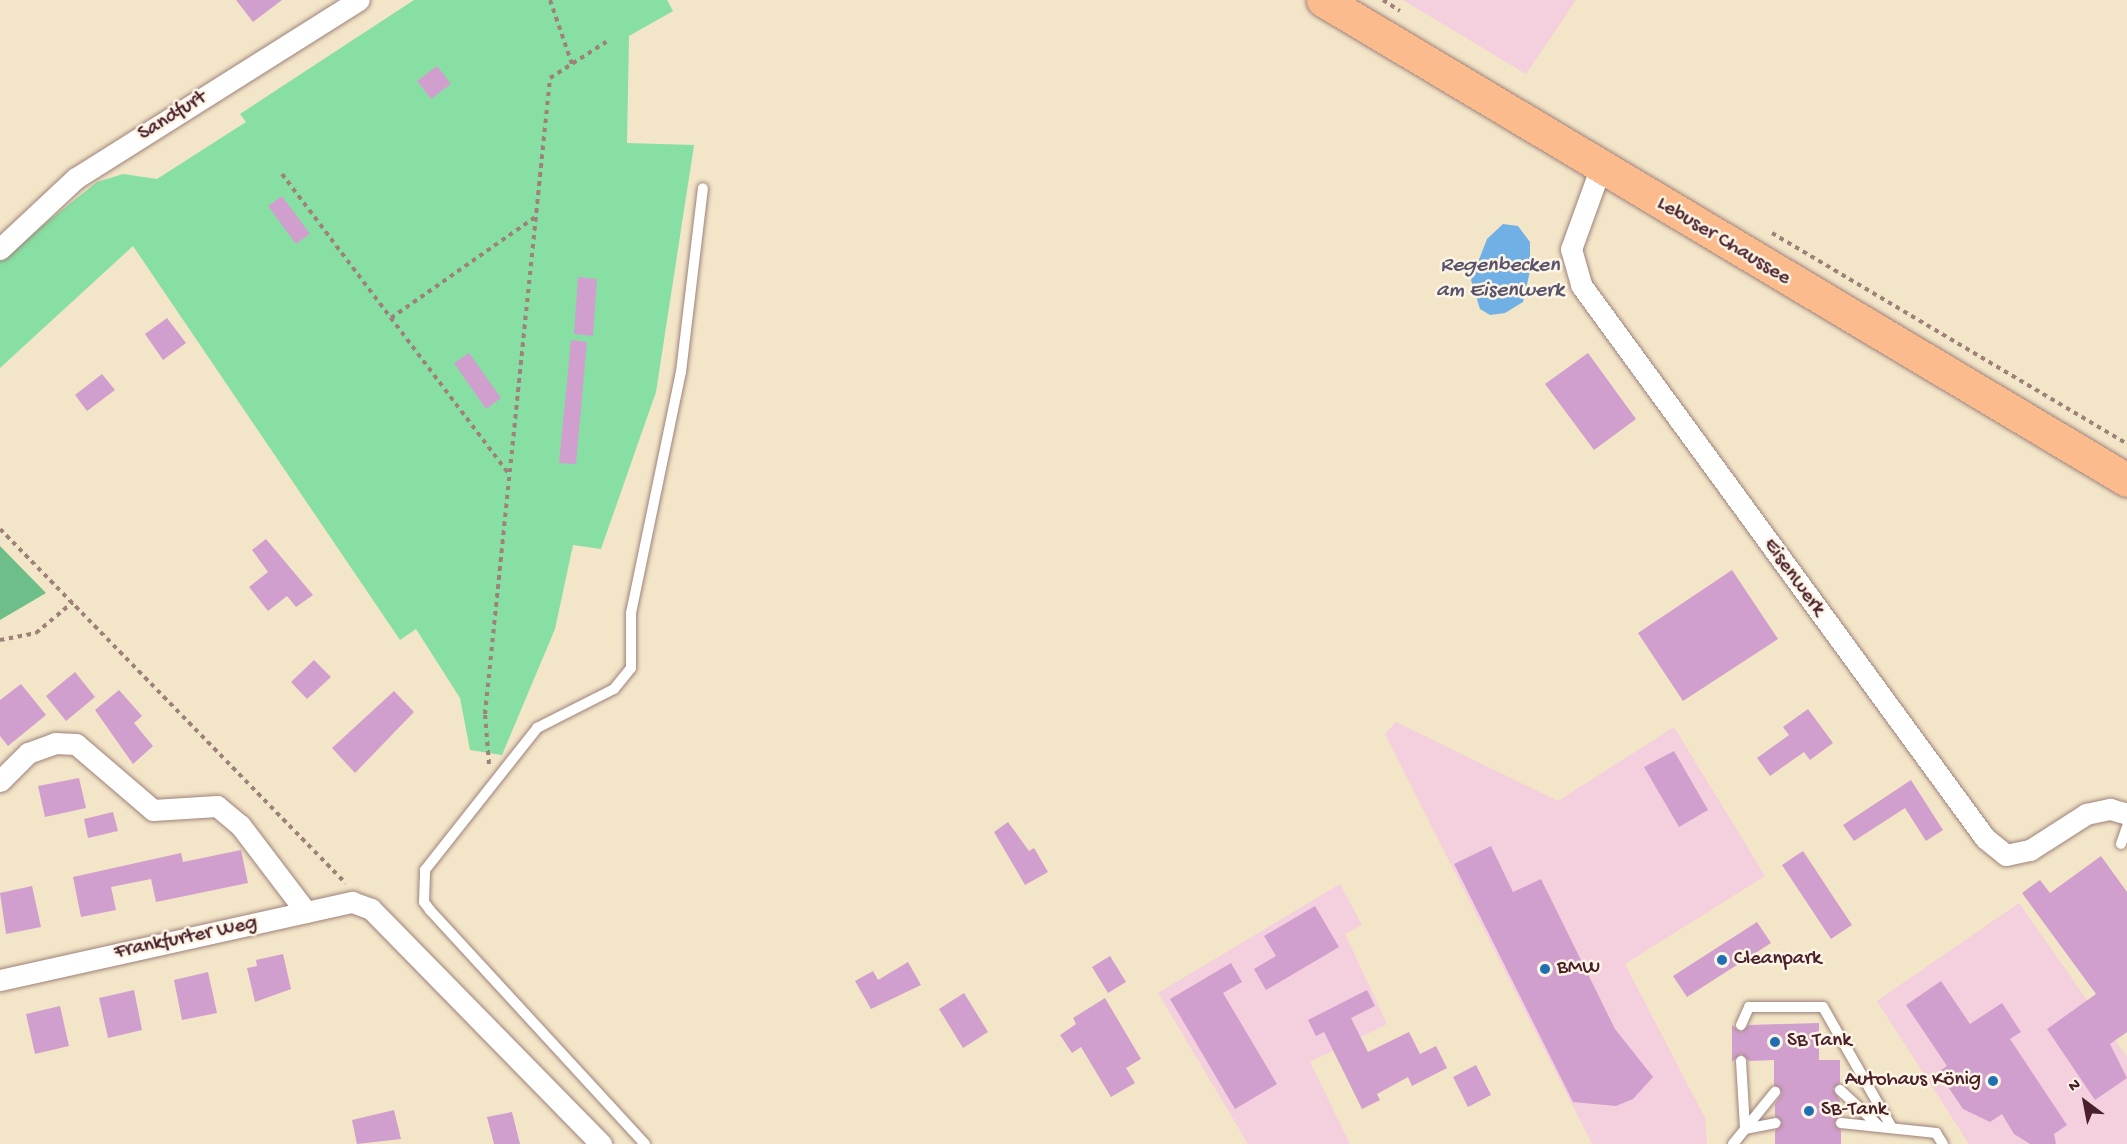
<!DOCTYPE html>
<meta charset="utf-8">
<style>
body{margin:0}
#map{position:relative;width:2127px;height:1144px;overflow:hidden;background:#f3e5c8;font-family:"Gochi Hand",sans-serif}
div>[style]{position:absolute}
.built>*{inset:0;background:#f4cfdd}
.green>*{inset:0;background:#88dfa3}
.forest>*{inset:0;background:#6ebe89}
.water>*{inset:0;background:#71b0e4}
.building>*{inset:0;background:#d19fcd}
.path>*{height:4px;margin-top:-2px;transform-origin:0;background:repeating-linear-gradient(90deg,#9e827a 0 4.5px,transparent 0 9px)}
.roads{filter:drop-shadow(0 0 2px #9e827a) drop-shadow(0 0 2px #9e827a)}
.lane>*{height:10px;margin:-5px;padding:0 5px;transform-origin:5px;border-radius:5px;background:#fff}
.street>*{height:21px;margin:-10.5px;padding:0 10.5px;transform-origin:10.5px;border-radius:10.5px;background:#fff}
.primary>*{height:33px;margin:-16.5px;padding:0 16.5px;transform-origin:16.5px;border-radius:16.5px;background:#fbbb8d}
.dots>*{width:16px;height:16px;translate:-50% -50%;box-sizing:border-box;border:3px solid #fcf5e5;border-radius:50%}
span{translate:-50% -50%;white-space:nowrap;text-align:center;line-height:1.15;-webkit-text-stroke:5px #fcf5e5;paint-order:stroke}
.street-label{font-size:21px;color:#4a1f2b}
.poi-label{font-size:21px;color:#4a1f2b}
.left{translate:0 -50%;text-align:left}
.right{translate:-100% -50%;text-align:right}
.water-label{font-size:22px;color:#58526c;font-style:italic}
.north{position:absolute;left:2055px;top:1072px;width:60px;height:60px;-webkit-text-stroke:4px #fcf5e5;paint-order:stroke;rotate:328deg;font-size:16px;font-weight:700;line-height:24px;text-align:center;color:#4a1f2b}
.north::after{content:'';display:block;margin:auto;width:21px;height:27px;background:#4a1f2b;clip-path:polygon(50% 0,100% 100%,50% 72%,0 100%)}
</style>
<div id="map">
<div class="built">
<i style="clip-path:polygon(1403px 0,1576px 0,1526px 74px)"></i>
<i style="clip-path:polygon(1396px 722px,1558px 801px,1674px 727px,1765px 876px,1625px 964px,1705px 1118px,1707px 1144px,1592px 1144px,1385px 734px)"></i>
<i style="clip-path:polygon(1340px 884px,1362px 925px,1345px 934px,1387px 1024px,1310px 1062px,1350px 1144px,1248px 1144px,1158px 993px)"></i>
<i style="clip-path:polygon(2019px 903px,2127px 1057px,2127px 1144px,1969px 1144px,1877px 1001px)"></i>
</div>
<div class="green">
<i style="clip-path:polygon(414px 0,667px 0,673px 11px,629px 36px,627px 143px,694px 145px,656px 392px,601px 549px,573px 545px,555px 629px,502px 755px,470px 750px,460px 698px,416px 629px,400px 640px,133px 246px,0 368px,0 260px,97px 182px,123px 174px,157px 179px,246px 122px,240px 114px)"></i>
</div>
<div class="forest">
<i style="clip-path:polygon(0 546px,46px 593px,0 620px)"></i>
</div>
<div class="water">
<i style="clip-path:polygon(1503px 224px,1518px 226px,1530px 242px,1530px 271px,1523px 302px,1505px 313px,1490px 315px,1480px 309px,1471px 280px,1487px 239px)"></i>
</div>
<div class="building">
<i style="clip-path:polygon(236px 0,282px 0,253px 22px)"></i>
<i style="clip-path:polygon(437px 66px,451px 84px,431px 99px,417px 81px)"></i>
<i style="clip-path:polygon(282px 196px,310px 234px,296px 244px,268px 206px)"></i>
<i style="clip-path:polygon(578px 277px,597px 279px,593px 336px,574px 334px)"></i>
<i style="clip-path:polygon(167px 318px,186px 343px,163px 360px,145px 334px)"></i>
<i style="clip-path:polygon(571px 340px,587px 342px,576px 464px,559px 463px)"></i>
<i style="clip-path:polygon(469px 353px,501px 398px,486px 409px,454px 363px)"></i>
<i style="clip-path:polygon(1588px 353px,1636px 419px,1594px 450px,1545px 384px)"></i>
<i style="clip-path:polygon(102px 374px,115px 390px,87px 411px,75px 395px)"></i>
<i style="clip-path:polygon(266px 539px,313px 595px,296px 607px,287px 596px,268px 611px,249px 587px,268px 572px,252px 550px)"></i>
<i style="clip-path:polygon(1732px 570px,1778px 639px,1683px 701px,1638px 633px)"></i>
<i style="clip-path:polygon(314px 660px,331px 677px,307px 699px,291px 682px)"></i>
<i style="clip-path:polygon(75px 672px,95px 697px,66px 721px,46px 696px)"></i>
<i style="clip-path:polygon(21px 684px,46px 715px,8px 746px,0 736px,0 700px)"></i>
<i style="clip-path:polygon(119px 690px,142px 716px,134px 723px,153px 746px,133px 764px,95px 710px)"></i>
<i style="clip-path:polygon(394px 691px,414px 712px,355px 773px,332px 748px)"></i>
<i style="clip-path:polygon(1808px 709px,1833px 743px,1810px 760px,1804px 752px,1770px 776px,1757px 758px,1789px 735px,1783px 727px)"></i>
<i style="clip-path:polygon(1674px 751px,1708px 810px,1679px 827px,1644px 767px)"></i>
<i style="clip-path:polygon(79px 778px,86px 808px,45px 817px,38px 786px)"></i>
<i style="clip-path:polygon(1911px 780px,1943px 830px,1926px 841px,1905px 808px,1854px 841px,1843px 825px)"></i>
<i style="clip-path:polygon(113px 812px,118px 831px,88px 838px,84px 819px)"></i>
<i style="clip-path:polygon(1008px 822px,1029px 851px,1034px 848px,1048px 872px,1025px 885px,994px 832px)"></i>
<i style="clip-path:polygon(1491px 846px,1513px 892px,1541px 879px,1615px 1029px,1653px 1077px,1633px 1099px,1616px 1106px,1573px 1102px,1454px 864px)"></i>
<i style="clip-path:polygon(241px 850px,248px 883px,156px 902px,151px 879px,111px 887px,116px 910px,81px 917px,73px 877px,181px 853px,183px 862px)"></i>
<i style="clip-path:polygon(1803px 851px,1852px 925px,1831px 939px,1782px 865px)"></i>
<i style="clip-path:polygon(2101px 856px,2127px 892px,2127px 1032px,2110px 1044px,2127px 1078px,2095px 1100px,2047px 1029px,2096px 994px,2022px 893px,2040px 880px,2050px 893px)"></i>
<i style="clip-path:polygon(32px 886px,41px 927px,6px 934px,0 893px)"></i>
<i style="clip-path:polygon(1315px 906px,1339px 947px,1266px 990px,1254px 969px,1276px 956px,1264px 936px)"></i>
<i style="clip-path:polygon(1757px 922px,1771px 943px,1687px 997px,1673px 976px)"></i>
<i style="clip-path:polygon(283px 954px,291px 989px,255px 1002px,247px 968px,257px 966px,256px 960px)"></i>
<i style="clip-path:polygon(1110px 956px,1126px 982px,1108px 993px,1092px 967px)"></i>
<i style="clip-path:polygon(908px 962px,921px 985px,871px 1009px,855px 981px,873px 971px,878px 980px)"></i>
<i style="clip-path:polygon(1231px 963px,1242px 982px,1223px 993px,1277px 1084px,1235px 1109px,1170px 999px)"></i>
<i style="clip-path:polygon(208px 972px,217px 1013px,182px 1020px,174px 980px)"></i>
<i style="clip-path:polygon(1941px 981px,1970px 1024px,2002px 1003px,2021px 1032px,2010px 1039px,2067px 1125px,2054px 1134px,2056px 1144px,2030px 1144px,2014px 1134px,2002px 1114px,1990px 1122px,1963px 1109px,1938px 1072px,1947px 1066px,1906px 1005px)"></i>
<i style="clip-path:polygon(134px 990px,142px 1030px,108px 1038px,99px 998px)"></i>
<i style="clip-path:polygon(1367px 990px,1375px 1006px,1351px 1018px,1368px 1052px,1409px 1032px,1420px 1054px,1436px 1046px,1447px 1068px,1412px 1086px,1408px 1077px,1377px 1094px,1380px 1100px,1362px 1109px,1324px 1032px,1316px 1036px,1308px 1020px)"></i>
<i style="clip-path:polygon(964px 993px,988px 1032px,963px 1048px,939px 1009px)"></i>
<i style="clip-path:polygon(1105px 998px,1141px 1059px,1126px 1068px,1135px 1083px,1111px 1097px,1081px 1047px,1072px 1053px,1060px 1035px,1076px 1024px,1073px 1018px)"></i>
<i style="clip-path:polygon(60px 1006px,69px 1046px,35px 1054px,26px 1014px)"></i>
<i style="clip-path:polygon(1819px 1023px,1819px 1060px,1840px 1060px,1840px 1083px,1833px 1089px,1840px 1101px,1841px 1116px,1834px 1123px,1841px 1130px,1841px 1144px,1775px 1144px,1775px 1131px,1782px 1122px,1775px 1116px,1775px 1104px,1782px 1093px,1774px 1085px,1774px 1060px,1749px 1061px,1741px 1054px,1732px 1062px,1732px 1025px,1741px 1032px,1749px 1025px)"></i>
<i style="clip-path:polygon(1476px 1065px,1491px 1095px,1468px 1107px,1453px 1077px)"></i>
<i style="clip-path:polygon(394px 1110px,401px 1139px,357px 1144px,352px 1120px)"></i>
<i style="clip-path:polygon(512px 1112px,520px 1144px,494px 1144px,487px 1117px)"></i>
</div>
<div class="path">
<i style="left:550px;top:0;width:68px;rotate:71deg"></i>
<i style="left:1383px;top:0;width:20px;rotate:33deg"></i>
<i style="left:282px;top:174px;width:376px;rotate:52.9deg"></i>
<i style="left:1772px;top:233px;width:413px;rotate:30.7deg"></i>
<i style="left:391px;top:318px;width:176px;rotate:-35deg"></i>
<i style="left:0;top:529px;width:495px;rotate:45.7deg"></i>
<i style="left:0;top:640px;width:37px;rotate:-11deg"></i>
<i style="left:36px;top:633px;width:48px;rotate:-40deg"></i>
<i style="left:489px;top:764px;width:50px;rotate:-94.6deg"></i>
<i style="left:485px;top:714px;width:639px;rotate:-84.16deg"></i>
<i style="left:550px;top:78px;width:67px;rotate:-32.7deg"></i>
</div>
<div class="roads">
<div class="lane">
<i style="left:2121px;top:844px;width:18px;rotate:-71deg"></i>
<i style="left:1741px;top:1025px;width:20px;rotate:-66deg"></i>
<i style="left:1749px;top:1007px;width:74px"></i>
<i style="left:1823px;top:1007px;width:139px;rotate:60.3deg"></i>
<i style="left:1741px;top:1061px;width:68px;rotate:86.6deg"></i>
<i style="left:1840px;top:1090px;width:54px;rotate:42.8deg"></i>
<i style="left:1841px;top:1123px;width:96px;rotate:6deg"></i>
<i style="left:1936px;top:1133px;width:13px;rotate:58deg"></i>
<i style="left:1745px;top:1129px;width:48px;rotate:-51deg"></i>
<i style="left:645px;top:1144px;width:318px;rotate:-132.6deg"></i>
<i style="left:430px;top:910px;width:10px;rotate:-127deg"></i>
<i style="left:424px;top:902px;width:32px;rotate:-88deg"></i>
<i style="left:425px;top:870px;width:181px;rotate:-51.7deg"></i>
<i style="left:537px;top:728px;width:86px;rotate:-26.9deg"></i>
<i style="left:614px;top:689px;width:27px;rotate:-51deg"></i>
<i style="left:631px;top:668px;width:55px;rotate:-90deg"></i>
<i style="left:631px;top:613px;width:246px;rotate:-78.3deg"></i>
<i style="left:681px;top:372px;width:185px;rotate:-83.2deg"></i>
<i style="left:1733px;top:1144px;width:19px;rotate:-51deg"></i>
<i style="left:1745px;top:1129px;width:31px;rotate:-11deg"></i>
</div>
<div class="street">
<i style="left:1600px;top:169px;width:85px;rotate:109.9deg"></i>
<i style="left:1571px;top:249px;width:37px;rotate:74deg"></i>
<i style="left:1581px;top:285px;width:685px;rotate:53.85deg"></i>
<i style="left:1985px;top:838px;width:27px;rotate:39deg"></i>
<i style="left:2006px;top:855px;width:25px;rotate:-12deg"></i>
<i style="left:2030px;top:850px;width:67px;rotate:-32.7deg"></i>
<i style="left:2086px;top:814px;width:25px;rotate:-12deg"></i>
<i style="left:2110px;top:809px;width:18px;rotate:16deg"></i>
<i style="left:0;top:249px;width:104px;rotate:-43.1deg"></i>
<i style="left:76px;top:178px;width:334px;rotate:-32.2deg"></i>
<i style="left:0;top:781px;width:40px;rotate:-45deg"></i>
<i style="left:28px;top:753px;width:29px;rotate:-20deg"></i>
<i style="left:55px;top:743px;width:21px;rotate:3deg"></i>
<i style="left:76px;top:744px;width:101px;rotate:40.6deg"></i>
<i style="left:153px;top:810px;width:64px;rotate:-3.6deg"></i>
<i style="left:217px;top:806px;width:30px;rotate:40deg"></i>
<i style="left:240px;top:825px;width:109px;rotate:52.8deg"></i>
<i style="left:0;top:980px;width:361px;rotate:-12.5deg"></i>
<i style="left:352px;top:902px;width:20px;rotate:20deg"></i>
<i style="left:371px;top:909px;width:329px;rotate:45.6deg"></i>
</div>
<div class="primary">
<i style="left:1323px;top:0;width:936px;rotate:30.84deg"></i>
</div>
</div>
<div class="dots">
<i style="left:1722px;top:960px;background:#1f6fb2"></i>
<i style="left:1545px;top:969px;background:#1f6fb2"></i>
<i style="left:1775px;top:1042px;background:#1f6fb2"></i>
<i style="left:1993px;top:1081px;background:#1f6fb2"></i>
<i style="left:1809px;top:1111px;background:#1f6fb2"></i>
</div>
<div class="street-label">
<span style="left:173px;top:117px;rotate:-32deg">Sandfurt</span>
<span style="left:1723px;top:242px;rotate:31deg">Lebuser Chaussee</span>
<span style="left:1793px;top:578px;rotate:54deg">Eisenwerk</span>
<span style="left:186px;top:939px;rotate:-12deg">Frankfurter Weg</span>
</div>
<div class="poi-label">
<span class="left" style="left:1734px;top:960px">Cleanpark</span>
<span class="left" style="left:1557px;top:969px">BMW</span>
<span class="left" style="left:1787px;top:1042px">SB Tank</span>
<span class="right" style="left:1981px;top:1081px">Autohaus König</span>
<span class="left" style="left:1821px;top:1111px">SB-Tank</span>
</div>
<div class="water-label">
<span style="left:1500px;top:279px">Regenbecken<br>am Eisenwerk</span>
</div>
<div class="north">N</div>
</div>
